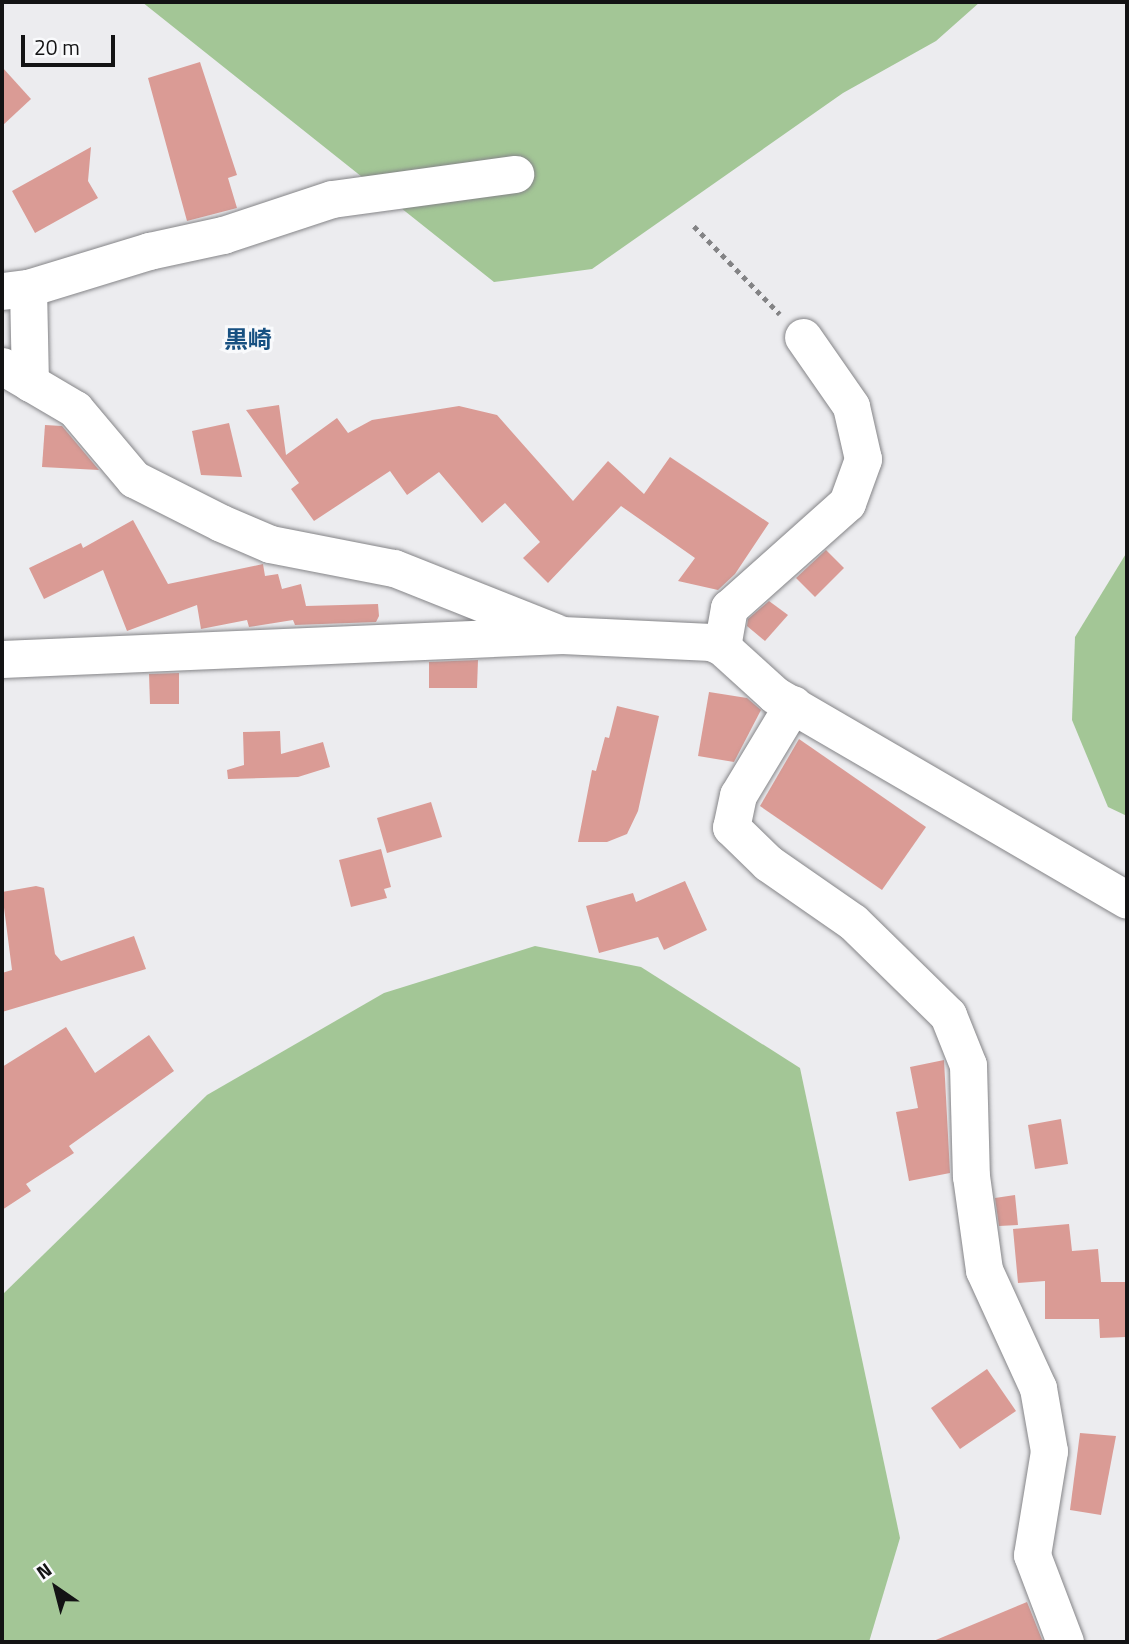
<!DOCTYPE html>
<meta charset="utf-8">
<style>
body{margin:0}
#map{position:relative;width:1129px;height:1644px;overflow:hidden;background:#ececef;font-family:"Titillium Web","Noto Sans JP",sans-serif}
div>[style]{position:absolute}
.forest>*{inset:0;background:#a3c696}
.building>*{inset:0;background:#da9b95}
.path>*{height:4.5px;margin-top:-2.25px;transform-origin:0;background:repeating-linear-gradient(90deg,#838385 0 5px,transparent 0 10px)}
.roads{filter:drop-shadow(0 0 2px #858588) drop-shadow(0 0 2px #858588)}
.street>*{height:37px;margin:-18.5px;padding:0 18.5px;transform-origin:18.5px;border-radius:18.5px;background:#fff}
span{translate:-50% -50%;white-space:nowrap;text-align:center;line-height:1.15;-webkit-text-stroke:6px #f9fafc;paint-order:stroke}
.quarter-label{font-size:24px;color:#175081;font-weight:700}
.frame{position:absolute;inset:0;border:4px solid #131314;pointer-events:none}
.north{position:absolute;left:21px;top:1553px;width:70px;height:70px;-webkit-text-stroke:5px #f9fafc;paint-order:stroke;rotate:325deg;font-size:19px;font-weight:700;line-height:28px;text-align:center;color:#131314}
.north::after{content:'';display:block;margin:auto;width:24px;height:32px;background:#131314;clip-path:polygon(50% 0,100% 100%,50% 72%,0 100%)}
.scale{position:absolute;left:21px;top:35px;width:94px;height:32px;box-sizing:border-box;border:4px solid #131314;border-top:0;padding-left:9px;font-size:21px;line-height:24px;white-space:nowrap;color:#131314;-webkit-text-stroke:5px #f9fafc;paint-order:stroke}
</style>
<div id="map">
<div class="forest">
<i style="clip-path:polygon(142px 2px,980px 2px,936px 41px,843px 93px,592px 269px,494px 282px)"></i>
<i style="clip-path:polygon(1127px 552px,1127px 816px,1108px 807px,1072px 720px,1075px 637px)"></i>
<i style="clip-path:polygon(535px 946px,641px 967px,800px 1068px,900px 1538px,869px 1642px,2px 1642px,2px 1295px,207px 1095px,384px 993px)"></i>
</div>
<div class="building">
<i style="clip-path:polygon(200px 62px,237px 175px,228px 178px,237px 208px,187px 221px,148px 78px)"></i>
<i style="clip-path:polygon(2px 67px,31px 99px,2px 126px)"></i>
<i style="clip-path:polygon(91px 147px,88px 181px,98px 198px,35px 233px,12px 191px)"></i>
<i style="clip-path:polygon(279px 405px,286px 455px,337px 418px,348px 433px,372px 420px,459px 406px,497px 415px,573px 501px,608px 461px,644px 494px,670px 457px,769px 523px,735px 574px,718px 590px,678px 581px,695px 558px,621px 506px,548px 583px,523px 558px,540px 542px,505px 503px,482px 523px,439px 472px,407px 495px,390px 471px,314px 521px,291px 489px,299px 483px,246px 410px)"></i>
<i style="clip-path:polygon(229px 423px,242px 477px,201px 475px,192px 431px)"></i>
<i style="clip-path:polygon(45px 425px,62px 426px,99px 470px,42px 467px)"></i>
<i style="clip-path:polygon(133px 520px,168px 584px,263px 564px,265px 576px,278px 574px,282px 589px,301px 584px,306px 606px,378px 604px,379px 616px,376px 622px,295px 625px,293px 620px,249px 627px,247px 620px,201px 629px,197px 605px,127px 631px,103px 570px,44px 599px,29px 568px,81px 543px,83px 548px)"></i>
<i style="clip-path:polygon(826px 550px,844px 568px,815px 597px,796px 578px)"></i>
<i style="clip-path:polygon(769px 601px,788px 615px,765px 641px,747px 626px,748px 619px)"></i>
<i style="clip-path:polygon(478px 660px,477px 688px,429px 688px,429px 662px)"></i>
<i style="clip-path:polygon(179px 673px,179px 704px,150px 704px,149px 674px)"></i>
<i style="clip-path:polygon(709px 692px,747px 698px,761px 710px,734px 762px,698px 756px)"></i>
<i style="clip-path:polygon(617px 706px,659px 716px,638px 811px,627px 834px,607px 842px,578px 842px,592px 770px,596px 771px,605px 737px,609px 738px)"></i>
<i style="clip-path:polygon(280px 731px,281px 754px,323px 742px,330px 767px,298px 777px,228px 779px,227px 770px,244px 765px,243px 732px)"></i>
<i style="clip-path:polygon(799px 739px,926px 827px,882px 890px,760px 806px)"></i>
<i style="clip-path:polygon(431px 802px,442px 837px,387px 853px,377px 818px)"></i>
<i style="clip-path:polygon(381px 849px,391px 887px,384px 889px,387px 898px,351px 907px,339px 860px)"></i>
<i style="clip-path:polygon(685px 881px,707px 930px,664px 950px,658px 937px,599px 953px,586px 906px,633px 893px,636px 902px)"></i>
<i style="clip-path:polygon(36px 886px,44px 888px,55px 954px,61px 961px,134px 936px,146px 969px,2px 1012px,2px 973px,12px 970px,2px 892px)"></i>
<i style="clip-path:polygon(66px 1027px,95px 1073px,149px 1035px,174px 1071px,69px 1146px,74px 1153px,26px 1184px,31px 1191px,2px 1210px,2px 1067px)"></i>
<i style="clip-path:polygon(944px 1060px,950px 1173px,909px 1181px,896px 1112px,918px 1108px,910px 1067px)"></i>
<i style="clip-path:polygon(1061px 1119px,1068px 1164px,1035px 1169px,1028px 1125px)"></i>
<i style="clip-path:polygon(1015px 1195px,1018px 1225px,999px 1226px,995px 1198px)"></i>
<i style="clip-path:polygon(1069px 1224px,1072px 1251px,1098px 1249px,1101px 1282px,1125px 1282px,1126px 1337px,1100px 1338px,1099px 1319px,1045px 1319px,1045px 1281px,1018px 1283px,1013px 1229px)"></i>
<i style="clip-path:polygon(987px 1369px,1016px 1411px,960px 1449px,931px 1408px)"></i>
<i style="clip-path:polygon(1080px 1433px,1116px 1436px,1101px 1515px,1070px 1510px)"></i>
<i style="clip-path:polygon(1027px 1602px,1043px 1642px,931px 1642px)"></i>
</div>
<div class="path">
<i style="left:694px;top:226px;width:123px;rotate:45.7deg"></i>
</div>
<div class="roads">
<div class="street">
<i style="left:28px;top:288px;width:95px;rotate:88.8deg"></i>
<i style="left:2px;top:291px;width:26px;rotate:-7deg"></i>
<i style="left:28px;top:288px;width:127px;rotate:-17deg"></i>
<i style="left:149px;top:251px;width:76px;rotate:-12.2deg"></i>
<i style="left:223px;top:235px;width:115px;rotate:-18.3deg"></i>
<i style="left:332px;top:199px;width:185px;rotate:-7.8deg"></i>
<i style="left:2px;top:366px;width:85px;rotate:30.5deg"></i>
<i style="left:75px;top:409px;width:92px;rotate:49.9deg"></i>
<i style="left:134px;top:479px;width:97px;rotate:26.8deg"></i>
<i style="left:221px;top:523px;width:53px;rotate:23.2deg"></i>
<i style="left:270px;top:544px;width:126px;rotate:11deg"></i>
<i style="left:394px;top:568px;width:173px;rotate:21.7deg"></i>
<i style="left:722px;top:647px;width:40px;rotate:-80deg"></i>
<i style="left:729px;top:608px;width:158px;rotate:-41.7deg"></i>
<i style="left:847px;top:503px;width:47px;rotate:-70deg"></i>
<i style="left:863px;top:459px;width:54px;rotate:-102.8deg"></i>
<i style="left:851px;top:406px;width:84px;rotate:-124.8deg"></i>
<i style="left:2px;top:659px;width:561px;rotate:-2.45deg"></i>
<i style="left:562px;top:635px;width:149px;rotate:2.7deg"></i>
<i style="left:711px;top:642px;width:12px;rotate:24deg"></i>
<i style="left:722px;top:647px;width:72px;rotate:42.2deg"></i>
<i style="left:775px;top:695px;width:407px;rotate:30.2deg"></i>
<i style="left:793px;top:704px;width:106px;rotate:121.1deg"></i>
<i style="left:738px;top:795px;width:33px;rotate:102deg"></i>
<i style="left:731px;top:827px;width:52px;rotate:44.2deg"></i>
<i style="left:768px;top:863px;width:103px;rotate:34.8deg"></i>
<i style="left:853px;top:922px;width:133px;rotate:44.4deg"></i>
<i style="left:948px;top:1015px;width:54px;rotate:68.2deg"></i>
<i style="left:968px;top:1065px;width:111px;rotate:88.5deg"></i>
<i style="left:971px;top:1176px;width:95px;rotate:82.1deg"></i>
<i style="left:984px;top:1270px;width:130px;rotate:65.4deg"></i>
<i style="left:1038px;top:1388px;width:64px;rotate:80.1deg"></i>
<i style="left:1049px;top:1451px;width:105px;rotate:99.3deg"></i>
<i style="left:1032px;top:1555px;width:93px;rotate:69.2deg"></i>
</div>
</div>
<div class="quarter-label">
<span style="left:248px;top:340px">黒崎</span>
</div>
<div class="frame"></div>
<div class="north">N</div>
<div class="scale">20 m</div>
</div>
